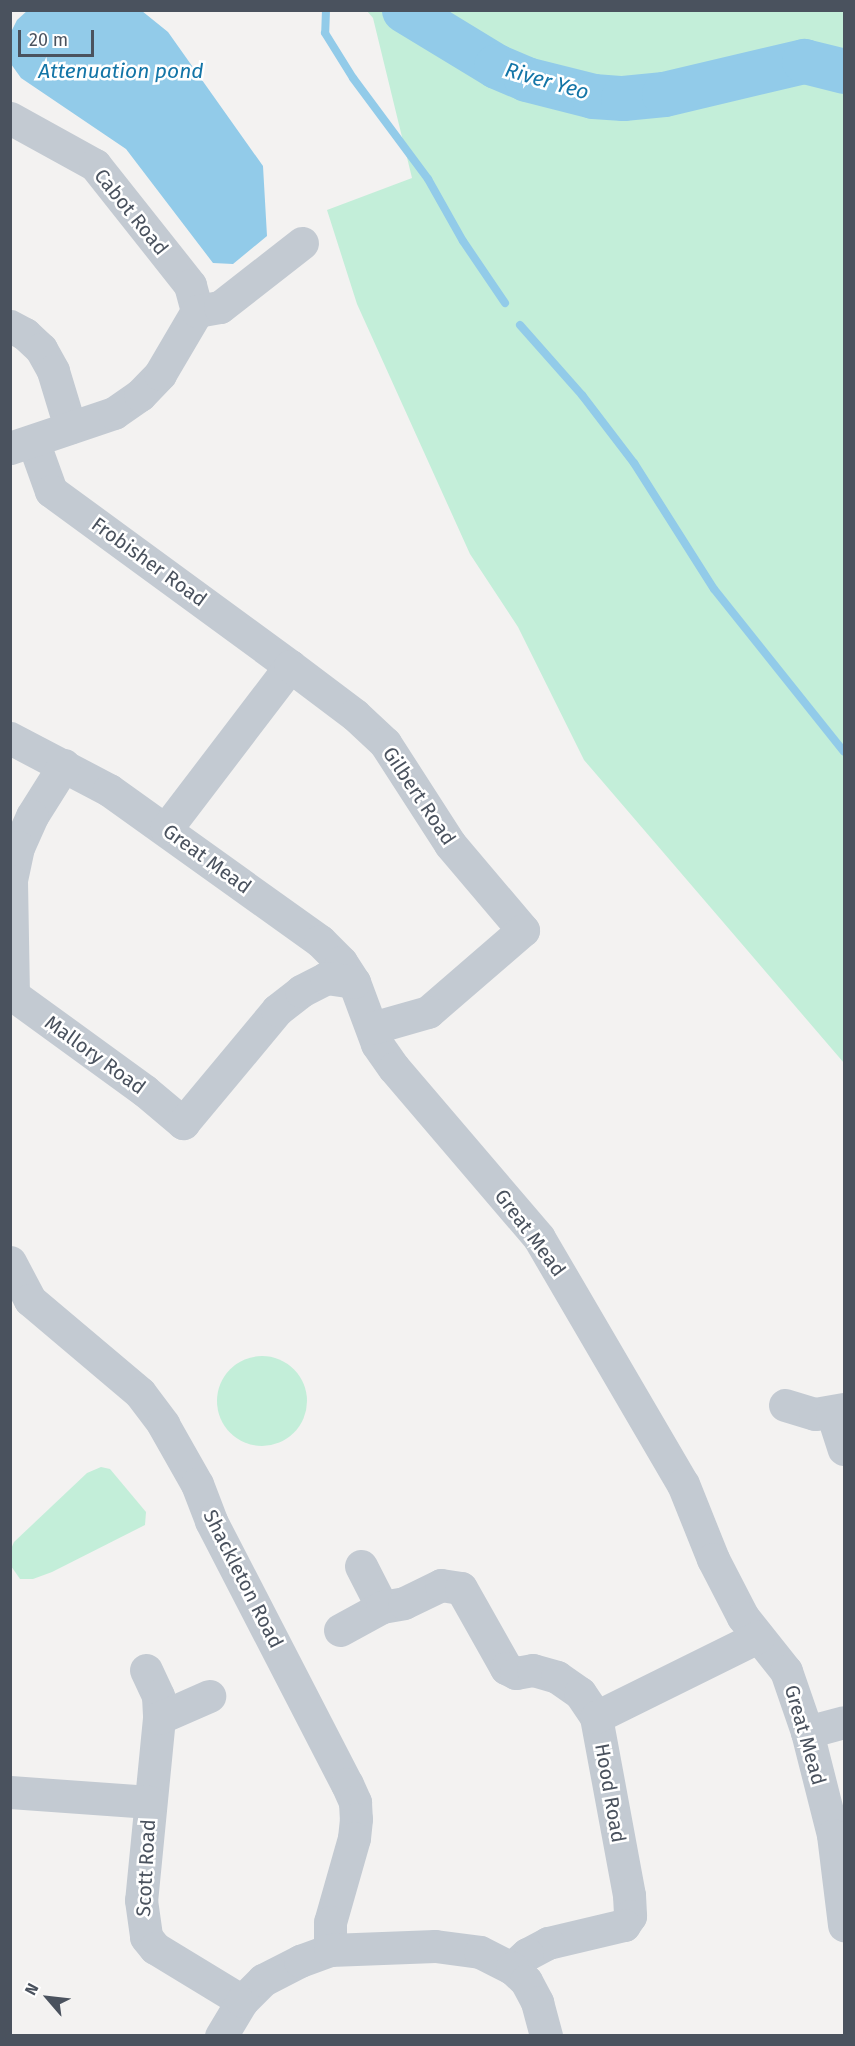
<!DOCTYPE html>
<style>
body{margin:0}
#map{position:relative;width:855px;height:2046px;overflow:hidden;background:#f3f2f1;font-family:"Fira Sans",sans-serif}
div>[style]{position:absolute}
.green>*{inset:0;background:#c3eed9}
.round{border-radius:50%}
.water>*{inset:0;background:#92cbe9}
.stream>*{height:8px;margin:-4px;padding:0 4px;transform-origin:4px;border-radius:4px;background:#92cbe9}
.river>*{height:45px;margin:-22.5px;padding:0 22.5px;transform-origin:22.5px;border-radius:22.5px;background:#92cbe9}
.minor>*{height:33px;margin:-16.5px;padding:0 16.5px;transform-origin:16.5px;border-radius:16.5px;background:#c3cad2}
span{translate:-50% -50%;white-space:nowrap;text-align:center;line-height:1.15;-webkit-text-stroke:5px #fff;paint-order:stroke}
.street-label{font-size:20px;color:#4a525e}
.water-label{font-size:21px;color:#1375a7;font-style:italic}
.frame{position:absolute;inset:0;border:12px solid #4a525e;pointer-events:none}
.north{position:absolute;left:18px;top:1968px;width:60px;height:60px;-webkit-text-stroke:4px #fff;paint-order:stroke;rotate:298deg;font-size:16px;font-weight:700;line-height:24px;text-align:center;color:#4a525e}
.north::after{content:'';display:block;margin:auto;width:21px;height:27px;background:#4a525e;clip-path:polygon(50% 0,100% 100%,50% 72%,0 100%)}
.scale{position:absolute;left:18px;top:30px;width:76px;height:27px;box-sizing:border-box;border:3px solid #4a525e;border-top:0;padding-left:8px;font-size:18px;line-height:21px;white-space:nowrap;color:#4a525e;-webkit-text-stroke:4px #fff;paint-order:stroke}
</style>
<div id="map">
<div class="green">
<i style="clip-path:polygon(367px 11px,844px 11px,844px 1063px,584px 760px,518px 627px,470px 554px,357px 304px,327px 210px,412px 178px,373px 18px)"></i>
<i class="round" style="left:217px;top:1356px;width:90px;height:90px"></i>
<i style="clip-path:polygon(101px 1467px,110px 1469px,146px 1512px,145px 1525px,52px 1572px,33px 1579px,20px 1579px,11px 1566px,11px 1549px,14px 1542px,87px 1473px)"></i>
</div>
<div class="water">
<i style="clip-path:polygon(28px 10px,142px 11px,168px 32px,263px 166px,267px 236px,233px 264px,213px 263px,126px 149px,21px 78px,11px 64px,11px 32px,17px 20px)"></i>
</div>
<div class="stream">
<i style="left:326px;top:10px;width:23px;rotate:92deg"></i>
<i style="left:325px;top:33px;width:53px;rotate:58.1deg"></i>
<i style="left:353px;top:78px;width:126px;rotate:53.4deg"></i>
<i style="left:428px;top:179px;width:71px;rotate:60.6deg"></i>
<i style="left:463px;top:241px;width:75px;rotate:55.9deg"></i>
<i style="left:520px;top:325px;width:94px;rotate:48.5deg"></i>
<i style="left:582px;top:395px;width:86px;rotate:52.6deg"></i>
<i style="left:634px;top:463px;width:149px;rotate:57.6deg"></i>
<i style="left:714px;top:589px;width:208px;rotate:51.4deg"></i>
</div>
<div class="river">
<i style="left:404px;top:10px;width:108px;rotate:31.3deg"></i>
<i style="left:496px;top:66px;width:33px;rotate:23deg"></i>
<i style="left:526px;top:79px;width:69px;rotate:14.2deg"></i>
<i style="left:593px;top:96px;width:30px;rotate:4deg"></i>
<i style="left:623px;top:98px;width:41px;rotate:-5.6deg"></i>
<i style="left:664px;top:94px;width:144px;rotate:-13.3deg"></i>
<i style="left:804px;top:61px;width:41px;rotate:14deg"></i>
</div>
<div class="minor">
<i style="left:10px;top:118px;width:97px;rotate:28.9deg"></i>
<i style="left:95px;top:165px;width:153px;rotate:51.6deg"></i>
<i style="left:190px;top:285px;width:27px;rotate:75deg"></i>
<i style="left:10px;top:326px;width:17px;rotate:28deg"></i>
<i style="left:25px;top:334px;width:22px;rotate:43deg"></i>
<i style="left:41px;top:349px;width:25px;rotate:61deg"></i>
<i style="left:53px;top:371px;width:59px;rotate:73.1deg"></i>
<i style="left:33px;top:441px;width:53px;rotate:70.2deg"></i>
<i style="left:51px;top:491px;width:296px;rotate:36.2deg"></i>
<i style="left:10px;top:448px;width:110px;rotate:-18.6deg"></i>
<i style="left:114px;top:413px;width:32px;rotate:-35deg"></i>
<i style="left:140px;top:395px;width:29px;rotate:-46deg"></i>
<i style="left:160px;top:374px;width:73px;rotate:-59.6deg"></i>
<i style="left:197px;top:311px;width:23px;rotate:-10deg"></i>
<i style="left:220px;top:307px;width:104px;rotate:-38deg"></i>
<i style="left:10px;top:738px;width:112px;rotate:27.7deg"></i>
<i style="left:109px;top:790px;width:259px;rotate:35.6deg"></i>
<i style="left:320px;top:941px;width:30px;rotate:45deg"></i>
<i style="left:341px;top:962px;width:24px;rotate:57deg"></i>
<i style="left:354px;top:982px;width:66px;rotate:69.6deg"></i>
<i style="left:377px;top:1044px;width:29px;rotate:55deg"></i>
<i style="left:394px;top:1068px;width:223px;rotate:49.5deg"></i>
<i style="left:539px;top:1238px;width:285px;rotate:59.7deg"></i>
<i style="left:683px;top:1484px;width:81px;rotate:68.2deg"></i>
<i style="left:713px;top:1559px;width:65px;rotate:62.7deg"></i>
<i style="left:743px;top:1617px;width:69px;rotate:51.5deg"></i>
<i style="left:786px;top:1671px;width:65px;rotate:71deg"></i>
<i style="left:807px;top:1732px;width:106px;rotate:75.8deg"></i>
<i style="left:833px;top:1835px;width:91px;rotate:83deg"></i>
<i style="left:64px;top:765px;width:60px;rotate:122.1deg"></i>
<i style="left:32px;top:816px;width:34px;rotate:114deg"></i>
<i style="left:18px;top:847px;width:35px;rotate:102deg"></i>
<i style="left:11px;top:881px;width:114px;rotate:89deg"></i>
<i style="left:13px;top:995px;width:163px;rotate:36deg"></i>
<i style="left:145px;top:1091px;width:50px;rotate:40.1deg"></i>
<i style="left:183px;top:1123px;width:147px;rotate:-50.2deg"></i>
<i style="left:277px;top:1010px;width:31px;rotate:-38deg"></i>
<i style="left:301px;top:991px;width:28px;rotate:-27deg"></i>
<i style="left:326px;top:978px;width:28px;rotate:8deg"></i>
<i style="left:166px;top:829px;width:205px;rotate:-52.7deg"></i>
<i style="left:290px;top:666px;width:81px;rotate:37deg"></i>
<i style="left:355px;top:715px;width:41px;rotate:43deg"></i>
<i style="left:385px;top:743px;width:120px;rotate:57.2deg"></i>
<i style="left:450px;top:844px;width:113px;rotate:49.7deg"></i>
<i style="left:523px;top:930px;width:125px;rotate:139.2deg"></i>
<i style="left:428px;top:1012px;width:58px;rotate:164.1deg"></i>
<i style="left:10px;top:1262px;width:43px;rotate:62.2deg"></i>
<i style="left:30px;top:1300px;width:144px;rotate:40.2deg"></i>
<i style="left:140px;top:1393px;width:39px;rotate:53deg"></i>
<i style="left:163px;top:1424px;width:69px;rotate:60.5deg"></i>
<i style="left:197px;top:1484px;width:40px;rotate:69deg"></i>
<i style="left:211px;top:1521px;width:296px;rotate:62.7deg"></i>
<i style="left:347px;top:1784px;width:20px;rotate:66deg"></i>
<i style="left:355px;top:1802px;width:17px;rotate:87deg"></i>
<i style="left:356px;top:1819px;width:19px;rotate:96deg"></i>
<i style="left:354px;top:1838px;width:87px;rotate:105.9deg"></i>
<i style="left:330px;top:1922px;width:28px;rotate:90deg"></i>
<i style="left:785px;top:1405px;width:31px;rotate:17deg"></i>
<i style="left:815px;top:1414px;width:29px;rotate:-10deg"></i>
<i style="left:832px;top:1413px;width:38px;rotate:72deg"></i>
<i style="left:361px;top:1566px;width:46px;rotate:62.9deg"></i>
<i style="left:340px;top:1630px;width:48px;rotate:-28.7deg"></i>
<i style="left:382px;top:1607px;width:22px;rotate:-10deg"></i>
<i style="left:404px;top:1603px;width:41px;rotate:-25.9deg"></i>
<i style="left:441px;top:1585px;width:20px;rotate:9deg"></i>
<i style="left:461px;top:1588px;width:92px;rotate:60.6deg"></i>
<i style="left:506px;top:1668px;width:11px;rotate:27deg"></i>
<i style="left:516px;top:1673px;width:17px;rotate:-10deg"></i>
<i style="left:533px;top:1670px;width:25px;rotate:16deg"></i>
<i style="left:557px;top:1677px;width:28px;rotate:35deg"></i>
<i style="left:580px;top:1693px;width:29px;rotate:56deg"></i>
<i style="left:596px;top:1717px;width:181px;rotate:79.5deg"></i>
<i style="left:629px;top:1895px;width:21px;rotate:87deg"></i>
<i style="left:630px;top:1916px;width:11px;rotate:124deg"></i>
<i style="left:624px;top:1925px;width:78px;rotate:166.7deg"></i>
<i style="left:548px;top:1943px;width:24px;rotate:152deg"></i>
<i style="left:527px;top:1954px;width:21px;rotate:137deg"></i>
<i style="left:146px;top:1670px;width:29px;rotate:65deg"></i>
<i style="left:158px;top:1696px;width:22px;rotate:87deg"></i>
<i style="left:159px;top:1718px;width:183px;rotate:95.6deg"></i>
<i style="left:141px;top:1900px;width:37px;rotate:82deg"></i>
<i style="left:146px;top:1937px;width:14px;rotate:51deg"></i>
<i style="left:155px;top:1948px;width:102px;rotate:31.3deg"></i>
<i style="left:596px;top:1717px;width:181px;rotate:-26.3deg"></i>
<i style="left:159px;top:1718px;width:55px;rotate:-23.7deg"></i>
<i style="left:807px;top:1732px;width:38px;rotate:-15deg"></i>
<i style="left:10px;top:1792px;width:140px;rotate:4.1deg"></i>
<i style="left:221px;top:2036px;width:41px;rotate:-59deg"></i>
<i style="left:242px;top:2001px;width:30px;rotate:-45deg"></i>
<i style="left:263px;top:1980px;width:42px;rotate:-27.2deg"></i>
<i style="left:300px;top:1961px;width:32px;rotate:-20deg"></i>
<i style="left:330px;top:1950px;width:105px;rotate:-2.2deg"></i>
<i style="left:435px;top:1946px;width:45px;rotate:7.6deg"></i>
<i style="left:480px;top:1952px;width:36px;rotate:27deg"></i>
<i style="left:512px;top:1968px;width:19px;rotate:43deg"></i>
<i style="left:526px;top:1981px;width:24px;rotate:62deg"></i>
<i style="left:537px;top:2002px;width:35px;rotate:75deg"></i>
</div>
<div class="street-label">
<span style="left:131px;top:212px;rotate:51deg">Cabot Road</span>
<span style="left:149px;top:562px;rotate:36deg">Frobisher Road</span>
<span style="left:419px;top:796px;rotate:56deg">Gilbert Road</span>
<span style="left:207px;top:859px;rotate:36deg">Great Mead</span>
<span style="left:95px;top:1055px;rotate:36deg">Mallory Road</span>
<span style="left:530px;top:1233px;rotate:53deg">Great Mead</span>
<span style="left:243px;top:1579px;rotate:63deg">Shackleton Road</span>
<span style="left:805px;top:1735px;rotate:74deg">Great Mead</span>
<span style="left:610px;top:1793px;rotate:80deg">Hood Road</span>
<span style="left:146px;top:1868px;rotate:-87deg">Scott Road</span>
</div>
<div class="water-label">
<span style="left:121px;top:71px">Attenuation pond</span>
<span style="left:547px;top:81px;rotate:16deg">River Yeo</span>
</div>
<div class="frame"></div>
<div class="north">N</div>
<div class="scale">20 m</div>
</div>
